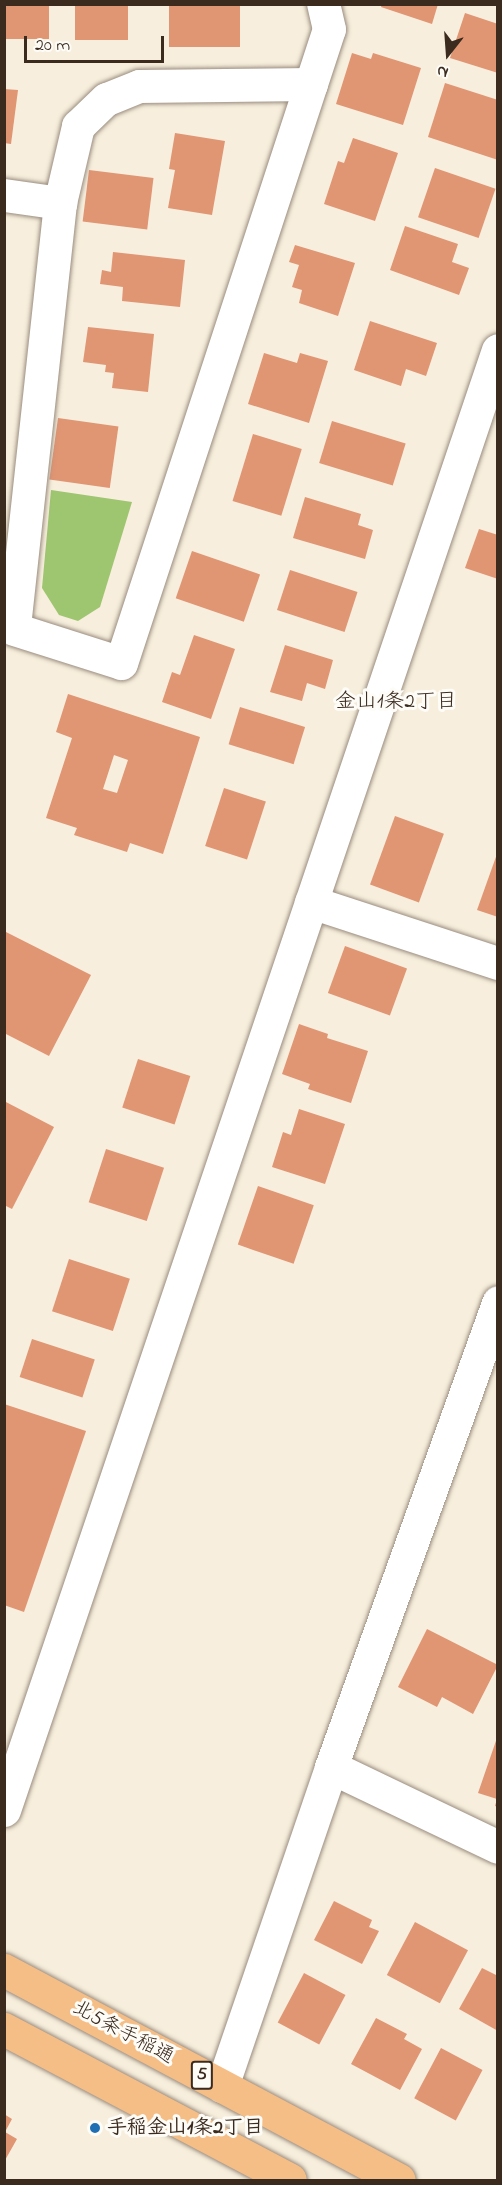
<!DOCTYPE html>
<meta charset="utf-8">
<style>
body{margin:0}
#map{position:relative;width:502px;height:2185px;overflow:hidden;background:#f7eedd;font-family:"Indie Flower","Klee One",sans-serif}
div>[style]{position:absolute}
.green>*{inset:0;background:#9ec570}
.building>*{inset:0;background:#e09573;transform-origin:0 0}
.roads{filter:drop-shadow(0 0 2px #998c7e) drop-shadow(0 0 2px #998c7e)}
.minor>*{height:33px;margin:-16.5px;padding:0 16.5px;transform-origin:16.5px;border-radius:16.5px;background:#fff}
.trunk>*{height:33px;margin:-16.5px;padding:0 16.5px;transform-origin:16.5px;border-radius:16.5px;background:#f6be87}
.dots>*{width:16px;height:16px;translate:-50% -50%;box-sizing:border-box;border:3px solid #fdfcf7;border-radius:50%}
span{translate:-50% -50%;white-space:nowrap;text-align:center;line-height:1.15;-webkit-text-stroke:6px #fdfcf7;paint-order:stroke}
.shield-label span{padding:2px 4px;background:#fdfcf7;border:2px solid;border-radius:4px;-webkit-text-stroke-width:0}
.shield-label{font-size:18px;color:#3b2a1e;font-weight:700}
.street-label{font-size:20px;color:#3b2a1e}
.poi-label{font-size:20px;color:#3b2a1e;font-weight:700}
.left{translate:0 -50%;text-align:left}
.neighbourhood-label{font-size:21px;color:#3b2a1e}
.frame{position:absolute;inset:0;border:6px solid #3b2a1e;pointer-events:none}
.north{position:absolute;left:418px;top:24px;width:60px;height:60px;-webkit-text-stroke:4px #fdfcf7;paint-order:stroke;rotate:197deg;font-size:16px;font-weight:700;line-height:24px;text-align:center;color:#3b2a1e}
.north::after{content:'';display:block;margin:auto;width:21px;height:27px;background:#3b2a1e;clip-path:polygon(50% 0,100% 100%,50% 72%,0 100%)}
.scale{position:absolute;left:24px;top:36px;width:140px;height:27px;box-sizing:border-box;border:3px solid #3b2a1e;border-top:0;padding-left:8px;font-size:18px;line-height:21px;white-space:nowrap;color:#3b2a1e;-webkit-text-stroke:4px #fdfcf7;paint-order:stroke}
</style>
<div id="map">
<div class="green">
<i style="clip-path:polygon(51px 490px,132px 502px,100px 607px,78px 621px,59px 615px,42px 588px)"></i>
</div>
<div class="building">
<i style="left:4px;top:4px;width:45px;height:35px"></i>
<i style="left:75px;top:4px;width:53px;height:36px"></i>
<i style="left:169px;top:4px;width:71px;height:43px"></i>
<i style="clip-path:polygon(382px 4px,438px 4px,432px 24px,381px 7px)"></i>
<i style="clip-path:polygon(465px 13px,498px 24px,498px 73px,450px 58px)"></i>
<i style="clip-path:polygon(352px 53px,371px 59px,373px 53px,421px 68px,403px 125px,336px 104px)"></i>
<i style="clip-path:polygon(445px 83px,498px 100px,498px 160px,428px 137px)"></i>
<i style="clip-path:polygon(4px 89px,18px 90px,11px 144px,4px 143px)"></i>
<i style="clip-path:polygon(175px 133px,225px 141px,212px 215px,168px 208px,175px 170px,169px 169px)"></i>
<i style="clip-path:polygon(353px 138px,398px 153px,375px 221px,324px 204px,338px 161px,344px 163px)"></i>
<i style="left:435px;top:168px;width:64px;height:52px;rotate:19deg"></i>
<i style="left:89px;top:170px;width:65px;height:52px;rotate:7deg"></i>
<i style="clip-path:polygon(405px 226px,458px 244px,452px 262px,469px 268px,459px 295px,390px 270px)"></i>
<i style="clip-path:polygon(295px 245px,355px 263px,338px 316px,299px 303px,302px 290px,292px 287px,299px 265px,289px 262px)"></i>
<i style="clip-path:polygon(113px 252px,185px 260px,180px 307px,122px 301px,123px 287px,100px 284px,102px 270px,111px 272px)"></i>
<i style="clip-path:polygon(370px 321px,437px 343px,426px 376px,406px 369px,401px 386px,354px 370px)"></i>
<i style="clip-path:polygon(88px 327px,154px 334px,148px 392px,112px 388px,114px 373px,105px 372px,106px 365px,83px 362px)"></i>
<i style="clip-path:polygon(264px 353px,297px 363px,300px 353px,328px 361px,309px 423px,248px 404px)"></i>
<i style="left:58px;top:418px;width:61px;height:62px;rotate:8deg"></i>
<i style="left:332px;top:421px;width:77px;height:44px;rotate:17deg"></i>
<i style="left:253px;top:434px;width:51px;height:70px;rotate:17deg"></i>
<i style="clip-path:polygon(305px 497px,361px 514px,358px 525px,373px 530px,365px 559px,293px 538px)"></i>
<i style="clip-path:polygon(479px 529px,498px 535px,498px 579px,465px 568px)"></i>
<i style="left:192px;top:551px;width:72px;height:50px;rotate:19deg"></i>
<i style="left:290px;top:570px;width:71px;height:42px;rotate:18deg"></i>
<i style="clip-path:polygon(194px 635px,235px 649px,211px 719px,162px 702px,172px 672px,180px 675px)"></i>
<i style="clip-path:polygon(285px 645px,333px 660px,325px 689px,307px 683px,302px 701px,270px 692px)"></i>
<i style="clip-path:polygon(evenodd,68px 694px,200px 737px,163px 854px,130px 843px,127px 852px,74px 835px,77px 828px,46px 818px,72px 738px,56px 732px,68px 694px,114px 755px,128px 760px,117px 793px,103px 789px,114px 755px)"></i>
<i style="left:240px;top:707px;width:68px;height:39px;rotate:17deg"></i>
<i style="left:224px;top:788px;width:44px;height:61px;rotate:18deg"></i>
<i style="left:395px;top:816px;width:52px;height:73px;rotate:20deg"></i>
<i style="clip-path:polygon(497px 854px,498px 854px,498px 917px,477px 910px)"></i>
<i style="clip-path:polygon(4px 931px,91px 975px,49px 1056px,4px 1033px)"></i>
<i style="left:345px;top:946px;width:66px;height:50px;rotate:20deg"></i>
<i style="clip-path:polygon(299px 1024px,328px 1034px,327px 1038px,368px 1051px,351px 1103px,308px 1089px,310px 1084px,282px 1074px)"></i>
<i style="left:138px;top:1059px;width:55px;height:51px;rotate:18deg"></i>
<i style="clip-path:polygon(4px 1101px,54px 1127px,12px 1209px,4px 1205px)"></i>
<i style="clip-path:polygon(299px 1109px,345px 1124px,325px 1184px,272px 1167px,283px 1132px,291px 1135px)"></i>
<i style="left:106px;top:1149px;width:61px;height:56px;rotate:18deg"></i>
<i style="left:258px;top:1186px;width:59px;height:62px;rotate:19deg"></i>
<i style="left:69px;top:1259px;width:64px;height:55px;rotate:18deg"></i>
<i style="left:32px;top:1339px;width:66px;height:40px;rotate:18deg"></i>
<i style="clip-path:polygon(4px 1404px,86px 1431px,24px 1612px,4px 1605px)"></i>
<i style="clip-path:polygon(427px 1629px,498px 1665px,473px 1714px,442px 1697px,437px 1707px,398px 1687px)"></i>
<i style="clip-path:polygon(498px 1735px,498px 1807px,495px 1806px,497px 1799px,478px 1793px)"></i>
<i style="clip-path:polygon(334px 1901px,372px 1920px,369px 1927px,379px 1931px,362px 1964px,314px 1940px)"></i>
<i style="left:415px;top:1922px;width:60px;height:60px;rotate:28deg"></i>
<i style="clip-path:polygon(482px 1968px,498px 1976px,498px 2031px,459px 2009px)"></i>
<i style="left:304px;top:1973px;width:47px;height:56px;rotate:28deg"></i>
<i style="clip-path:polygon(376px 2018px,407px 2034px,404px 2039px,422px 2049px,400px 2090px,351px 2064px)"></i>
<i style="left:441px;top:2048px;width:47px;height:57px;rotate:28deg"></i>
<i style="clip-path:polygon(4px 2114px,12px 2119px,5px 2132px,17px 2139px,4px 2162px)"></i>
</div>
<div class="roads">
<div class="minor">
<i style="left:311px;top:84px;width:172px;rotate:179.3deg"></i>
<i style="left:139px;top:86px;width:35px;rotate:158deg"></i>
<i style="left:106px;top:99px;width:39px;rotate:136deg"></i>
<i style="left:78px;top:126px;width:79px;rotate:103.2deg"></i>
<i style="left:60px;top:203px;width:428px;rotate:96.2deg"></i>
<i style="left:14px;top:629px;width:112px;rotate:17.6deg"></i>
<i style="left:121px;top:663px;width:667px;rotate:-71.84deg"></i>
<i style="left:329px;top:29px;width:26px;rotate:-103deg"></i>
<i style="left:4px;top:195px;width:57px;rotate:8.1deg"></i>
<i style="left:311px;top:902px;width:197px;rotate:18.1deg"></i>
<i style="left:331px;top:1767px;width:185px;rotate:25.6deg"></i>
<i style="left:4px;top:1810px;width:1541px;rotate:-71.31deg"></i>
<i style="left:222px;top:2086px;width:337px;rotate:-71.1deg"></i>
<i style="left:331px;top:1767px;width:494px;rotate:-70.2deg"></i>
</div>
<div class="trunk">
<i style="left:4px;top:1970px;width:447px;rotate:28deg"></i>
<i style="left:4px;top:2029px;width:323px;rotate:27.8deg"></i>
</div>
</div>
<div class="dots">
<i style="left:95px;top:2128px;background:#1f6fb2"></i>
</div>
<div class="shield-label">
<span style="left:202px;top:2075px">5</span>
</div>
<div class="street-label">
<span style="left:123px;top:2033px;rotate:28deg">北5条手稲通</span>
</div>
<div class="poi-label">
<span class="left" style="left:107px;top:2128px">手稲金山1条2丁目</span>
</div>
<div class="neighbourhood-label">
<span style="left:396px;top:702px">金山1条2丁目</span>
</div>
<div class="frame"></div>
<div class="north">N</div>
<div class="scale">20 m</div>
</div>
